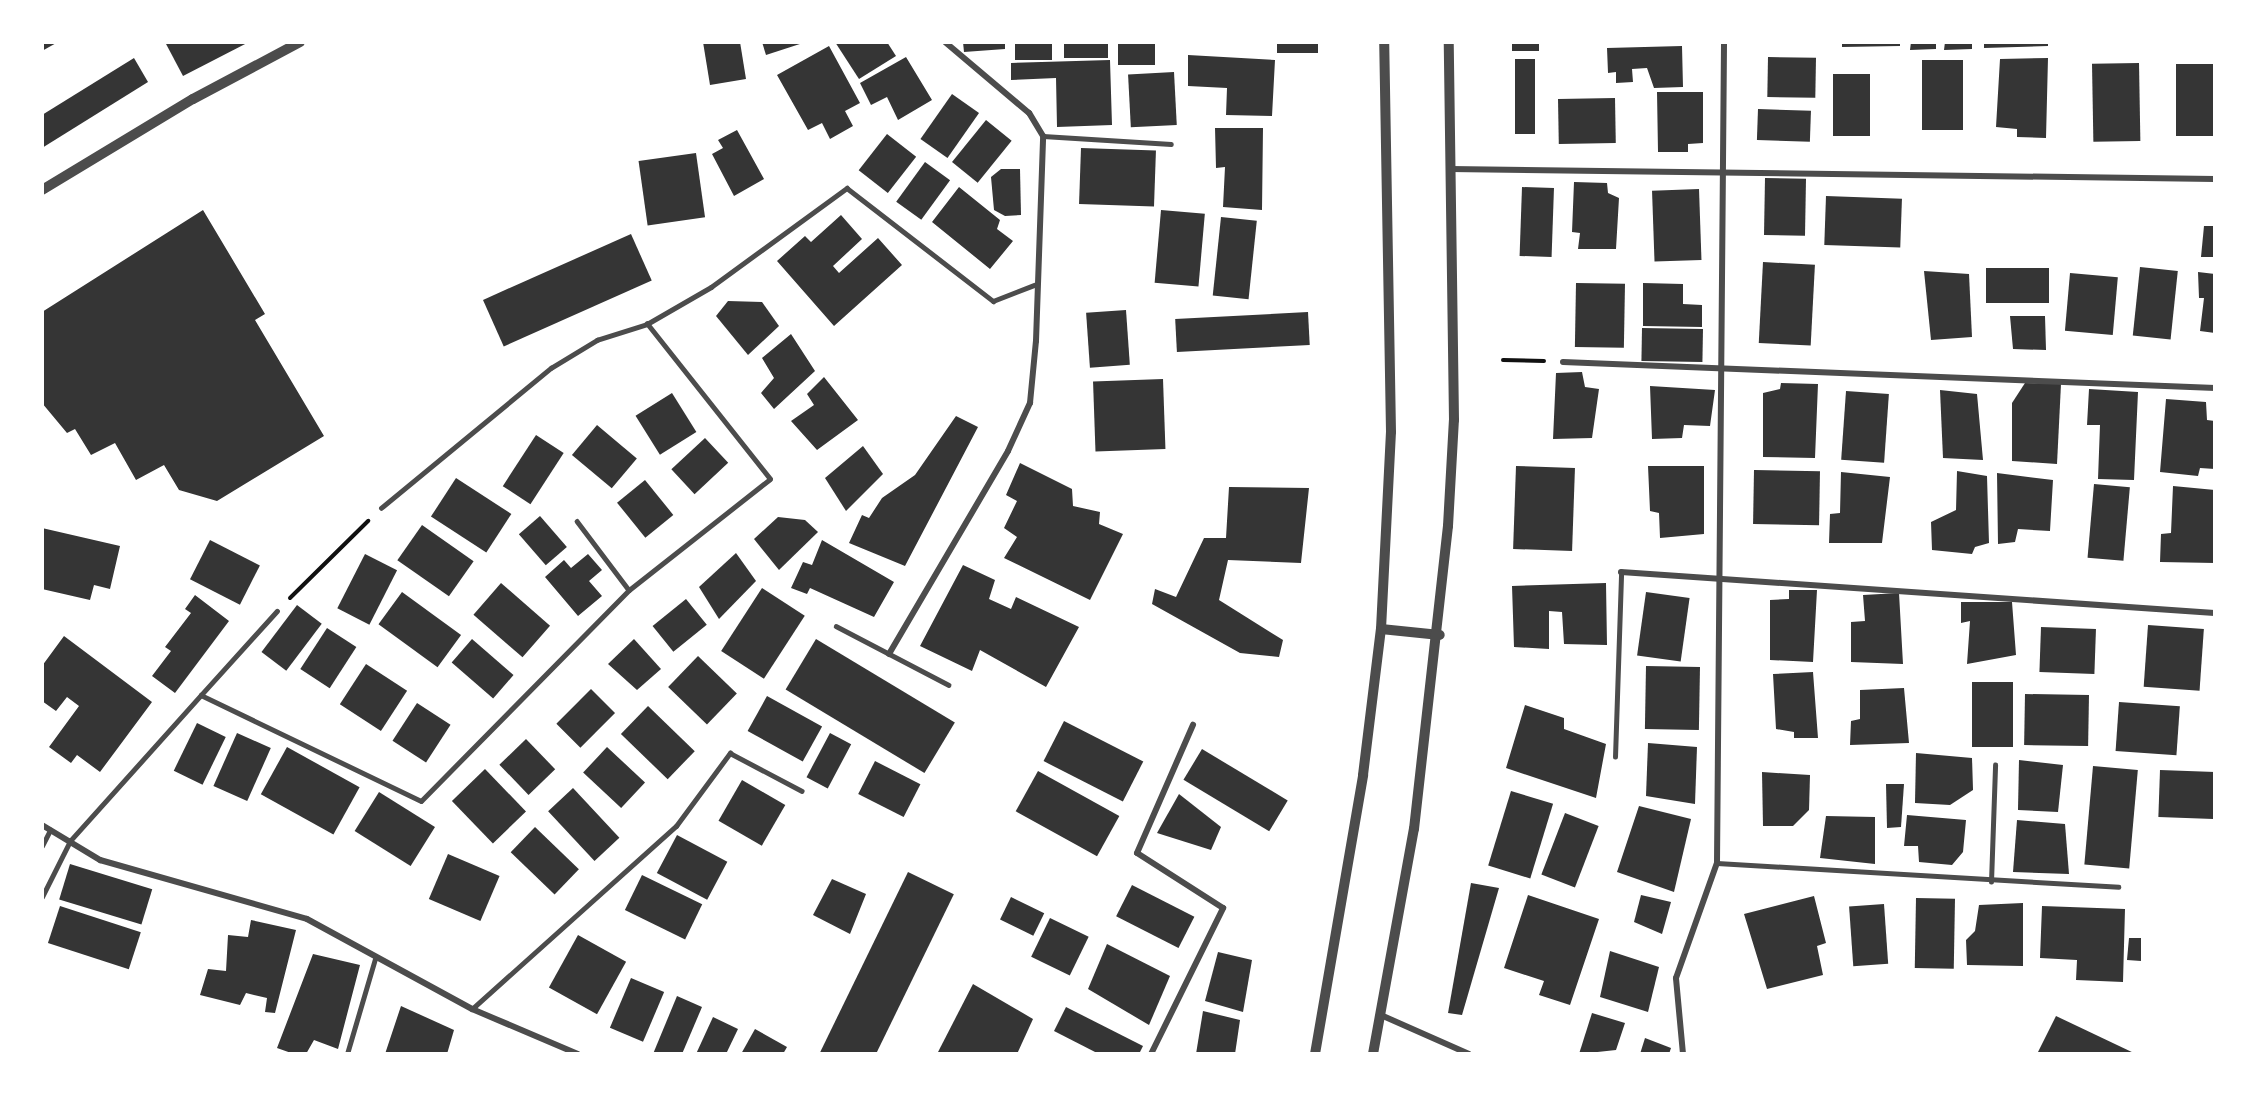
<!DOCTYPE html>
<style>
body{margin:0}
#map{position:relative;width:2257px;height:1096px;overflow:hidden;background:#fff;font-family:"Varela Round",sans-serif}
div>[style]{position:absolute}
.building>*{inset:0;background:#353535;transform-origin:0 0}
.path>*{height:4px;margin:-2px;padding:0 2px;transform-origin:2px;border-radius:2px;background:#111}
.service>*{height:4.5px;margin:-2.25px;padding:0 2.25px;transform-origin:2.25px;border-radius:2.25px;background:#4c4c4c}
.minor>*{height:6px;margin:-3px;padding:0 3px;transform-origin:3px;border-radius:3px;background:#4c4c4c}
.tertiary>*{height:10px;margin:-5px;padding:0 5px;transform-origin:5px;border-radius:5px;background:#4c4c4c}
span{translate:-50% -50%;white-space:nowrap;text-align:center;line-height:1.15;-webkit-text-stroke:5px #fff;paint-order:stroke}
.frame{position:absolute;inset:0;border:44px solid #fff;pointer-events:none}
</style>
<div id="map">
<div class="building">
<i style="clip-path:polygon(42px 42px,58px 42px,42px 51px)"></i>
<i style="clip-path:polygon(165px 42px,249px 42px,183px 76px)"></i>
<i style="clip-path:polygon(703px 42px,740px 42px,746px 79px,710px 85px)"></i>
<i style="clip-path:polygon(762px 42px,806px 42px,766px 55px)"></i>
<i style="clip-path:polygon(835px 42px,887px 42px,896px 56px,859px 79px)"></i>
<i style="clip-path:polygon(963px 42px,1005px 42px,1005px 49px,964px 52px)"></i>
<i style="left:1015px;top:42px;width:37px;height:18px"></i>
<i style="left:1064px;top:42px;width:44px;height:16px"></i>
<i style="left:1118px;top:42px;width:37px;height:23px"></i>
<i style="left:1277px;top:42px;width:41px;height:11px"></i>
<i style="left:1512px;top:42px;width:27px;height:9px"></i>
<i style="clip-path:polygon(1842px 42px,1900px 42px,1900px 46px,1842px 47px)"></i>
<i style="clip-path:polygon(1911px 42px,1936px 42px,1936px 49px,1910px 50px)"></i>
<i style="clip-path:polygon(1945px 42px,1972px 42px,1972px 49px,1944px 50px)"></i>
<i style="clip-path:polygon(1984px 42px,2048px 42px,2048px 46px,1984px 48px)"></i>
<i style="clip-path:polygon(829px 46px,860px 103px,845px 111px,853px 126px,830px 139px,822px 123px,808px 130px,777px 75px)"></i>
<i style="clip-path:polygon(1682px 46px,1683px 87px,1654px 88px,1647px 68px,1632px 69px,1633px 82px,1616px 83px,1616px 72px,1608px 73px,1607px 48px)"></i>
<i style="clip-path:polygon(1188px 55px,1275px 60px,1272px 116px,1226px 115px,1227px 88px,1188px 86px)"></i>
<i style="clip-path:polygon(906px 57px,932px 100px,898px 120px,887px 97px,871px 105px,860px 83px)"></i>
<i style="left:1768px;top:57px;width:48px;height:40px;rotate:1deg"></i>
<i style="clip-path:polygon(134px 58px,148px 82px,42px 148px,42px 115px)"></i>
<i style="clip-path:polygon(2048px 58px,2046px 138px,2017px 137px,2017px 129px,1996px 127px,2000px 59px)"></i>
<i style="left:1515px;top:59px;width:20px;height:75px"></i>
<i style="clip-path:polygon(1110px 60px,1112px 125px,1057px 127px,1056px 78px,1011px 80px,1011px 63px)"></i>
<i style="left:1922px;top:60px;width:41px;height:70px"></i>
<i style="left:2139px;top:63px;width:78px;height:47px;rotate:89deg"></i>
<i style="left:2176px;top:64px;width:39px;height:72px"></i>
<i style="left:1174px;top:72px;width:53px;height:46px;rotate:87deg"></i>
<i style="left:1833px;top:74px;width:37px;height:62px"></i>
<i style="clip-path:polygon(1657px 92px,1703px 92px,1703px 143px,1688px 144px,1688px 152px,1658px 152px)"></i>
<i style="left:952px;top:94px;width:33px;height:55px;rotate:35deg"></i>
<i style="left:1615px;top:98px;width:45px;height:57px;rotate:89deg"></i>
<i style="left:1758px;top:109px;width:53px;height:31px;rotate:2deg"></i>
<i style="left:986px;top:120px;width:33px;height:54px;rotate:39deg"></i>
<i style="clip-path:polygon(1215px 128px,1263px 128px,1262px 210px,1223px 207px,1225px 167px,1216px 168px)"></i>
<i style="clip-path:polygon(737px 130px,764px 179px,734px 196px,712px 154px,723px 148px,718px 140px)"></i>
<i style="left:887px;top:134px;width:37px;height:46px;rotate:38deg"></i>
<i style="left:1081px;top:148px;width:75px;height:56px;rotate:2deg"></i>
<i style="left:696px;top:153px;width:65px;height:58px;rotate:82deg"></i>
<i style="left:925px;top:162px;width:31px;height:49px;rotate:36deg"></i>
<i style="clip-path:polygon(1001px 169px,1020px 169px,1021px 215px,1005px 216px,994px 210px,991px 177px)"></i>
<i style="left:1765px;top:178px;width:41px;height:57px;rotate:1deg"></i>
<i style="clip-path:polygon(1574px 182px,1607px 183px,1608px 193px,1619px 198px,1616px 249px,1578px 249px,1580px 233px,1572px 232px)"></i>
<i style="clip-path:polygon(959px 187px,1000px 220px,997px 229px,1013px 241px,990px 269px,932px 222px)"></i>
<i style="left:1522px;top:187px;width:32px;height:69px;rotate:2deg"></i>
<i style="left:1699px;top:189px;width:71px;height:47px;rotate:88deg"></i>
<i style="left:1826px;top:196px;width:76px;height:49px;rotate:2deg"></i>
<i style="clip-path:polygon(203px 210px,265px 314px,255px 320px,324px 436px,217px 501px,179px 490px,164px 465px,136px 480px,115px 443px,91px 455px,75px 429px,67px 433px,42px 403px,42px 312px)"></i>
<i style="left:1161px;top:210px;width:44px;height:73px;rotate:5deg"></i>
<i style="clip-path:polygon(841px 215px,862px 239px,833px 266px,839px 273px,878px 238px,902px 265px,834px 326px,777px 261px,805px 236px,811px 242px)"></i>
<i style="left:1221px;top:217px;width:36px;height:79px;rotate:6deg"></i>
<i style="clip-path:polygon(2204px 226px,2215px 226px,2215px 257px,2201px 257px)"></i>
<i style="left:631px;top:234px;width:51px;height:162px;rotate:66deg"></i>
<i style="left:1763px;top:262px;width:52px;height:81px;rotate:3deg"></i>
<i style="left:2140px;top:267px;width:38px;height:69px;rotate:6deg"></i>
<i style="left:1986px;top:268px;width:63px;height:35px"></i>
<i style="clip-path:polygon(1924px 271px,1969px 274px,1972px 337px,1931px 340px)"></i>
<i style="clip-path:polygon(2198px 272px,2215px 274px,2215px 333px,2200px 331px,2204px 298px,2199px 298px)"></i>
<i style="left:2070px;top:273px;width:48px;height:58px;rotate:5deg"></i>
<i style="left:1576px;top:283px;width:49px;height:64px;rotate:1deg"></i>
<i style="clip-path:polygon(1643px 283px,1683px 284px,1683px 304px,1702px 305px,1702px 327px,1643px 326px)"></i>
<i style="clip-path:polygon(728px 301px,762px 302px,779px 326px,748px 355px,716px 316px)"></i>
<i style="left:1126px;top:310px;width:55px;height:40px;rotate:86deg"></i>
<i style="left:1308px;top:312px;width:33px;height:133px;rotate:87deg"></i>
<i style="clip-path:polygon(2010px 316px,2045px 316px,2046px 350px,2013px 349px)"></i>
<i style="left:1642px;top:328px;width:61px;height:33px;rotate:1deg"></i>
<i style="clip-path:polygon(791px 334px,815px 371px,774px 409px,761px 393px,774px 378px,762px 358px)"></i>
<i style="clip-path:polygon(1582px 372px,1585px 387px,1599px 389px,1592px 438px,1553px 439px,1556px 373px)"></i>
<i style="clip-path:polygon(824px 377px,858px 420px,817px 450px,791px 421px,814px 405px,807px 394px)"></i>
<i style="left:1163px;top:379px;width:70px;height:70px;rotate:88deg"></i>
<i style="clip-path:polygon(1781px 383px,1818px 384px,1815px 458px,1763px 457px,1763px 393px,1780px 389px)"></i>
<i style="clip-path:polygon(2025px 383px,2061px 384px,2057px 464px,2012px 461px,2012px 403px)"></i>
<i style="clip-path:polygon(1650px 386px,1715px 390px,1710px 426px,1684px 425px,1682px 438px,1652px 439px)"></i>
<i style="clip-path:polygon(2089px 389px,2138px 392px,2134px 480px,2098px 479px,2100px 425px,2087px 425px)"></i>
<i style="clip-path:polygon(1940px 390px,1977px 394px,1983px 460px,1943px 458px)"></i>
<i style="left:1846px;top:391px;width:43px;height:69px;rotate:4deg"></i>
<i style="left:672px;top:393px;width:46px;height:43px;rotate:58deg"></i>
<i style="clip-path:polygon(2166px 399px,2206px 402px,2207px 420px,2215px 421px,2215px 469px,2200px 468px,2198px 476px,2160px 472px)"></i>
<i style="clip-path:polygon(956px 416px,978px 427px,905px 566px,849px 543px,862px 515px,869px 518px,882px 498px,915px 475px)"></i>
<i style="left:597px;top:425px;width:52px;height:39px;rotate:40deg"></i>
<i style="left:536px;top:435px;width:33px;height:61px;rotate:33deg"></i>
<i style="left:705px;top:438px;width:34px;height:46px;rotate:47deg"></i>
<i style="clip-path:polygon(863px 446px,883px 474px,846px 511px,825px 478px)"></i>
<i style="clip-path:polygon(1020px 463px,1072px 489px,1073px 506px,1100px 512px,1099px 524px,1123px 534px,1090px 600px,1004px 558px,1017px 537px,1004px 528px,1017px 501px,1006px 495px)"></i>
<i style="left:1516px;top:466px;width:59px;height:83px;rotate:2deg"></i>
<i style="clip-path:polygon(1648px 466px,1704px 466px,1704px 534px,1660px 538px,1659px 513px,1650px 511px)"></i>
<i style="left:1754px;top:470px;width:66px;height:54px;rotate:1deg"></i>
<i style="clip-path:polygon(1957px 471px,1987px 476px,1989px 543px,1975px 547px,1972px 554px,1932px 550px,1931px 522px,1956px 510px)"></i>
<i style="clip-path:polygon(1841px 472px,1890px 477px,1882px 543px,1829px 543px,1830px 514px,1840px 513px)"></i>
<i style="clip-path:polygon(1997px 473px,2053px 480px,2050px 531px,2018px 529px,2015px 542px,1998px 544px)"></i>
<i style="left:456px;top:478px;width:66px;height:46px;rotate:33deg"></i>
<i style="left:645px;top:480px;width:45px;height:36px;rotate:51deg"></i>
<i style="left:2094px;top:484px;width:36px;height:74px;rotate:5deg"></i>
<i style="clip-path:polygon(2173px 486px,2215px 490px,2215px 563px,2160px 562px,2161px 534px,2171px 533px)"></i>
<i style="clip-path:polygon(1229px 487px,1309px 488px,1301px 563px,1228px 560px,1219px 600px,1283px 640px,1279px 657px,1240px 653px,1152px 604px,1155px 589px,1176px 597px,1204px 538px,1226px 538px)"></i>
<i style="left:540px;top:516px;width:41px;height:28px;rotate:49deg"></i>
<i style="clip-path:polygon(778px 517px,805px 520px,818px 532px,779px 570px,754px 539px)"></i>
<i style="left:422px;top:525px;width:63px;height:43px;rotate:35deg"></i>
<i style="clip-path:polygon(42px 528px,120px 546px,110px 589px,94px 585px,90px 600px,42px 589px)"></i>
<i style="left:210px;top:540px;width:56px;height:44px;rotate:27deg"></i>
<i style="clip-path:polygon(822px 540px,894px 582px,874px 617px,810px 588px,807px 594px,791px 588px,803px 562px,812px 565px)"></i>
<i style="clip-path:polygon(736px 553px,756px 581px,719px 619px,699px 587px)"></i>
<i style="left:365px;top:554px;width:36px;height:61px;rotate:27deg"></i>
<i style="clip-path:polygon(588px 554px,602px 570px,589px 581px,602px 596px,578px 616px,545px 577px,564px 560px,571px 568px)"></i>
<i style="clip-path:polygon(963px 565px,995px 580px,989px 599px,1011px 609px,1016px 597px,1079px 627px,1046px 687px,980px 650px,972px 671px,920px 646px)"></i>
<i style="left:501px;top:583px;width:65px;height:42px;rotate:41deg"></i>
<i style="clip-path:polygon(1606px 583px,1607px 645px,1564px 644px,1562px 612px,1549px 611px,1549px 649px,1514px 647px,1512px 586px)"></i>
<i style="left:762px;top:588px;width:51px;height:75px;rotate:33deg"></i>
<i style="clip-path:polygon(1789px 590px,1817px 590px,1813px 662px,1770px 660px,1770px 600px,1789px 599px)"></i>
<i style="left:402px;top:592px;width:73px;height:40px;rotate:36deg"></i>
<i style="left:1646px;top:592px;width:44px;height:64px;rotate:8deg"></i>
<i style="clip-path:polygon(1899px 593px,1903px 664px,1851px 662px,1851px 622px,1865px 621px,1863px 595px)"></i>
<i style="clip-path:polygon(195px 595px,229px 621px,175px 693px,152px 676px,171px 651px,165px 647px,191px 613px,185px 609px)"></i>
<i style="left:686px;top:599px;width:33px;height:43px;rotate:51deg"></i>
<i style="clip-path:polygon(1961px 602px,2012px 602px,2016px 655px,1967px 664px,1970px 621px,1961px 623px)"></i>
<i style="left:297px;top:605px;width:31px;height:59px;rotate:37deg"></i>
<i style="left:2148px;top:625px;width:56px;height:62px;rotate:4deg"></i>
<i style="left:2041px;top:627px;width:55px;height:45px;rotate:2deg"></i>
<i style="left:327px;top:628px;width:35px;height:49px;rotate:33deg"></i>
<i style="clip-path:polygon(64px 636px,152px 702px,100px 772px,77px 755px,71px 763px,49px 747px,79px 706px,67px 697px,56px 711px,42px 701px,42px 666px)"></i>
<i style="left:472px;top:639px;width:55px;height:31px;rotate:41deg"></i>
<i style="clip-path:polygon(634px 639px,661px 669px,637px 690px,608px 664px)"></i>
<i style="left:816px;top:639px;width:162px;height:59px;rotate:31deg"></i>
<i style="left:698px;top:656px;width:54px;height:43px;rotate:44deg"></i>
<i style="left:366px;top:664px;width:49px;height:48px;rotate:33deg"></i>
<i style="left:1646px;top:666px;width:54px;height:63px;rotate:1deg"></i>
<i style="clip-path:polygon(1813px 672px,1818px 738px,1794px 738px,1794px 732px,1776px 729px,1773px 674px)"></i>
<i style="left:2013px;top:682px;width:65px;height:41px;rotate:90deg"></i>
<i style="clip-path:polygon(1904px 688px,1909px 743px,1850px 745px,1851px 721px,1860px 719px,1860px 690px)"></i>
<i style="left:591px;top:689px;width:34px;height:49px;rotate:45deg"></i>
<i style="left:2025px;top:694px;width:64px;height:51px;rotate:1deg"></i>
<i style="left:767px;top:696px;width:63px;height:40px;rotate:29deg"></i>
<i style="left:2119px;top:702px;width:61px;height:49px;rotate:4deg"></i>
<i style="left:417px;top:703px;width:40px;height:45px;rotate:33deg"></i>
<i style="clip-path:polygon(1525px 705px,1564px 718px,1564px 729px,1606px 744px,1596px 798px,1506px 768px)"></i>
<i style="left:648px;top:706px;width:65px;height:39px;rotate:44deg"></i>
<i style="left:1064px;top:721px;width:89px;height:45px;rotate:27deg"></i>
<i style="left:197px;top:723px;width:32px;height:53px;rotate:26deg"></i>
<i style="left:237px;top:733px;width:37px;height:58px;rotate:24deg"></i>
<i style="left:830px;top:733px;width:24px;height:50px;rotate:28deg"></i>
<i style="left:526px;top:739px;width:42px;height:37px;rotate:46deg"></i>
<i style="clip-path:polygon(1648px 743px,1697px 747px,1695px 804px,1646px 796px)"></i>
<i style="left:287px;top:747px;width:83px;height:54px;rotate:29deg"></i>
<i style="left:607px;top:747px;width:52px;height:35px;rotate:43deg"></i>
<i style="left:1202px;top:749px;width:100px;height:36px;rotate:31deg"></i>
<i style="clip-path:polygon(1916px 753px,1972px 758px,1973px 790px,1950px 805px,1915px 803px)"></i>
<i style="clip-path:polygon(2019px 760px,2063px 765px,2058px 812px,2018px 810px)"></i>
<i style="left:875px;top:761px;width:51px;height:37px;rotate:27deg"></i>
<i style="left:2093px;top:766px;width:45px;height:99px;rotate:5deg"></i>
<i style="left:485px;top:769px;width:59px;height:46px;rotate:46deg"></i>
<i style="left:2160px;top:770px;width:55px;height:47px;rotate:2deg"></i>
<i style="left:1038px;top:771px;width:93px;height:46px;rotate:29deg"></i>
<i style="clip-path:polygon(1762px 772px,1810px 775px,1809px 810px,1793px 826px,1763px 826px)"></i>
<i style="left:742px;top:780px;width:50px;height:47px;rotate:30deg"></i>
<i style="clip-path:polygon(1886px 784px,1904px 784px,1901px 827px,1887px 828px)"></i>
<i style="left:573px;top:788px;width:68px;height:34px;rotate:47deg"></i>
<i style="left:1511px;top:791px;width:44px;height:78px;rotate:17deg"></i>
<i style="left:379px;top:792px;width:66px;height:46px;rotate:32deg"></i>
<i style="clip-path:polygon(1179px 794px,1221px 827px,1211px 850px,1157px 833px)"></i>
<i style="clip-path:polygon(1639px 806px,1691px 819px,1674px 892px,1617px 872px)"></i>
<i style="left:1565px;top:813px;width:36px;height:66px;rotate:21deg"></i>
<i style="clip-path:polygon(1907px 815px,1966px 820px,1963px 852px,1952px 865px,1919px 862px,1918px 846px,1904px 846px)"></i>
<i style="clip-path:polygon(1826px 816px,1875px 817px,1875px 864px,1820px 858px)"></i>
<i style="clip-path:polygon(2017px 820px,2065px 824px,2069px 874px,2013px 872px)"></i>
<i style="left:535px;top:827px;width:61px;height:35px;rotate:44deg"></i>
<i style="left:677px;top:835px;width:57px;height:43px;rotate:28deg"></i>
<i style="left:448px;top:854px;width:56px;height:49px;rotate:23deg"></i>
<i style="left:70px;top:864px;width:86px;height:37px;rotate:17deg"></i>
<i style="left:908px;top:872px;width:51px;height:201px;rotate:26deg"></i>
<i style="left:642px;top:875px;width:67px;height:39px;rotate:26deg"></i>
<i style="clip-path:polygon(832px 879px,866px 894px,850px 934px,813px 915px)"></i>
<i style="clip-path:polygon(1471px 883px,1499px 888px,1462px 1015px,1448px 1013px)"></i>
<i style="left:1132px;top:885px;width:70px;height:35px;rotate:27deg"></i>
<i style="clip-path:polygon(1528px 895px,1599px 919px,1570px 1005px,1539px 995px,1544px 981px,1504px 968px)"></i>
<i style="clip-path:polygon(1641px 895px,1671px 902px,1662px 934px,1634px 922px)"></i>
<i style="clip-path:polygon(1814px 896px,1826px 943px,1817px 946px,1823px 975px,1767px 989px,1744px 914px)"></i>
<i style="left:1011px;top:897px;width:37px;height:25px;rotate:26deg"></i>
<i style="left:1916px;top:898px;width:39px;height:70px;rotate:1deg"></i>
<i style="clip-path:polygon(2023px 903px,2023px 966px,1967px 965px,1966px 940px,1975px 931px,1979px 905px)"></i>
<i style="left:1884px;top:904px;width:60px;height:35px;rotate:86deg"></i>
<i style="left:60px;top:906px;width:85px;height:39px;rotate:18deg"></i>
<i style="clip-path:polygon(2042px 906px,2125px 909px,2123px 982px,2076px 980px,2077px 960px,2040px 958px)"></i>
<i style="left:1050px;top:918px;width:43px;height:43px;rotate:26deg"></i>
<i style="clip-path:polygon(251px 920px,296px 930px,275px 1013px,265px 1012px,267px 998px,246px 993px,240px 1005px,200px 995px,208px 969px,226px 971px,228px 935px,248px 937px)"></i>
<i style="left:578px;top:935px;width:55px;height:60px;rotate:29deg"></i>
<i style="clip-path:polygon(2129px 938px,2141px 938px,2141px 961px,2127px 960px)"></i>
<i style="clip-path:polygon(1107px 944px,1170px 976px,1149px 1025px,1088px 989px)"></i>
<i style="clip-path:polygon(1610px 951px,1659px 967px,1648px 1012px,1600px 997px)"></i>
<i style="clip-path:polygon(1218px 952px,1252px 960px,1243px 1012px,1205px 1001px)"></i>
<i style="clip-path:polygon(313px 954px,360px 965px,338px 1049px,314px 1040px,306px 1054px,294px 1054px,277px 1048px)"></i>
<i style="left:631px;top:978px;width:36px;height:54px;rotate:23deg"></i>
<i style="clip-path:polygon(973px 984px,1033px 1019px,1017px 1054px,937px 1054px)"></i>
<i style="clip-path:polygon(677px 996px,702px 1007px,682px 1054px,653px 1054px)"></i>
<i style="clip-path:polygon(401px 1006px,454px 1030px,447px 1054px,385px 1054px)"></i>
<i style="clip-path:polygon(1066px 1007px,1143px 1046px,1139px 1054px,1099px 1054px,1054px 1031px)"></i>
<i style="clip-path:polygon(1203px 1011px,1240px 1020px,1235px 1054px,1196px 1054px)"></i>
<i style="clip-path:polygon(1592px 1013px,1625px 1023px,1616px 1050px,1579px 1054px)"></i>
<i style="clip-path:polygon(2056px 1016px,2136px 1054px,2037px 1054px)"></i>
<i style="clip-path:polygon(713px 1017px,738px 1029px,726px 1054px,696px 1054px)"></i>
<i style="clip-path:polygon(755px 1029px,787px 1047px,783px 1054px,741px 1054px)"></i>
<i style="clip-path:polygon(1645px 1038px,1671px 1048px,1669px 1054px,1640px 1054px)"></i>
</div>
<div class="path">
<i style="left:1503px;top:360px;width:41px;rotate:1.4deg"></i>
<i style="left:290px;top:598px;width:110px;rotate:-44.6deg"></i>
</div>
<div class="service">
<i style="left:1043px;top:136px;width:128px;rotate:3.6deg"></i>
<i style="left:381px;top:508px;width:220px;rotate:-39.5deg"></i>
<i style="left:551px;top:368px;width:54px;rotate:-31.3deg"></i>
<i style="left:597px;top:340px;width:52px;rotate:-17.7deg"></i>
<i style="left:577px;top:521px;width:86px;rotate:53deg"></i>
<i style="left:836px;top:626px;width:127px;rotate:27.6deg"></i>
<i style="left:201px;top:695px;width:113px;rotate:-47.9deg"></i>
<i style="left:1615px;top:757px;width:185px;rotate:-88.1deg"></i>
<i style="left:42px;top:846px;width:18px;rotate:-63deg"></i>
<i style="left:1717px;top:863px;width:402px;rotate:3.4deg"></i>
<i style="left:1991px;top:882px;width:117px;rotate:-88deg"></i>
<i style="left:42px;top:897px;width:63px;rotate:-63.4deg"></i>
<i style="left:70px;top:841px;width:196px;rotate:-48.1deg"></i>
<i style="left:201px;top:695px;width:244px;rotate:25.7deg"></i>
<i style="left:421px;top:801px;width:296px;rotate:-45.4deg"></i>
<i style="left:629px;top:590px;width:179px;rotate:-38.2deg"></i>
<i style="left:770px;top:479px;width:198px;rotate:-128.4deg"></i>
<i style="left:647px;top:324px;width:74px;rotate:-30deg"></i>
<i style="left:711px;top:287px;width:168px;rotate:-36.1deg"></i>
<i style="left:847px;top:188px;width:185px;rotate:37.7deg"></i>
<i style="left:993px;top:301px;width:44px;rotate:-21.3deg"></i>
<i style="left:472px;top:1009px;width:274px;rotate:-41.9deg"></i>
<i style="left:676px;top:826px;width:91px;rotate:-53.5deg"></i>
<i style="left:730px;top:753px;width:81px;rotate:27.8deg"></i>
<i style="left:347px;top:1054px;width:99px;rotate:-73.6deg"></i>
</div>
<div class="minor">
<i style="left:1450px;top:169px;width:765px;rotate:0.75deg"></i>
<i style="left:1563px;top:362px;width:653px;rotate:2.28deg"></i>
<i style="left:1621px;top:572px;width:595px;rotate:3.95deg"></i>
<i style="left:889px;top:654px;width:235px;rotate:-59.6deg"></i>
<i style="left:1008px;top:451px;width:53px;rotate:-65.4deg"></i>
<i style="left:1030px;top:403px;width:62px;rotate:-84.5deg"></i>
<i style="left:1036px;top:341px;width:205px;rotate:-88deg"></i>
<i style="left:1043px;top:136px;width:27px;rotate:-121deg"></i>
<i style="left:1029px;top:113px;width:110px;rotate:-139.8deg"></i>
<i style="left:42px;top:825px;width:68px;rotate:31.1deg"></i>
<i style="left:100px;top:860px;width:215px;rotate:15.9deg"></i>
<i style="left:307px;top:919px;width:188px;rotate:28.6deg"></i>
<i style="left:472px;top:1009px;width:115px;rotate:23deg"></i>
<i style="left:1383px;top:1016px;width:94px;rotate:23.8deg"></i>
<i style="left:1151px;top:1054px;width:163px;rotate:-63.7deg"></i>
<i style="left:1223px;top:908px;width:102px;rotate:-147.4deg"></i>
<i style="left:1137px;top:853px;width:140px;rotate:-66.4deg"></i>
<i style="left:1683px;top:1054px;width:76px;rotate:-95.3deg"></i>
<i style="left:1676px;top:978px;width:122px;rotate:-70.4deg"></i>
<i style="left:1717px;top:863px;width:821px;rotate:-89.51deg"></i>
</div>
<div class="tertiary">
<i style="left:42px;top:190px;width:176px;rotate:-31.1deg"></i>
<i style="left:193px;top:99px;width:121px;rotate:-28deg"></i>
<i style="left:1381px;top:629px;width:59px;rotate:5.8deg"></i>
<i style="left:1315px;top:1054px;width:283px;rotate:-80.2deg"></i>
<i style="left:1363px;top:775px;width:147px;rotate:-83deg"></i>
<i style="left:1381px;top:629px;width:197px;rotate:-87.1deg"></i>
<i style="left:1391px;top:432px;width:390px;rotate:-91deg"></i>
<i style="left:1373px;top:1054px;width:229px;rotate:-79.7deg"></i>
<i style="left:1414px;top:829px;width:305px;rotate:-83.6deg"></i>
<i style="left:1448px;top:526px;width:106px;rotate:-86.8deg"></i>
<i style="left:1454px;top:420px;width:378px;rotate:-90.8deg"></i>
</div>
<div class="frame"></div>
</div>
